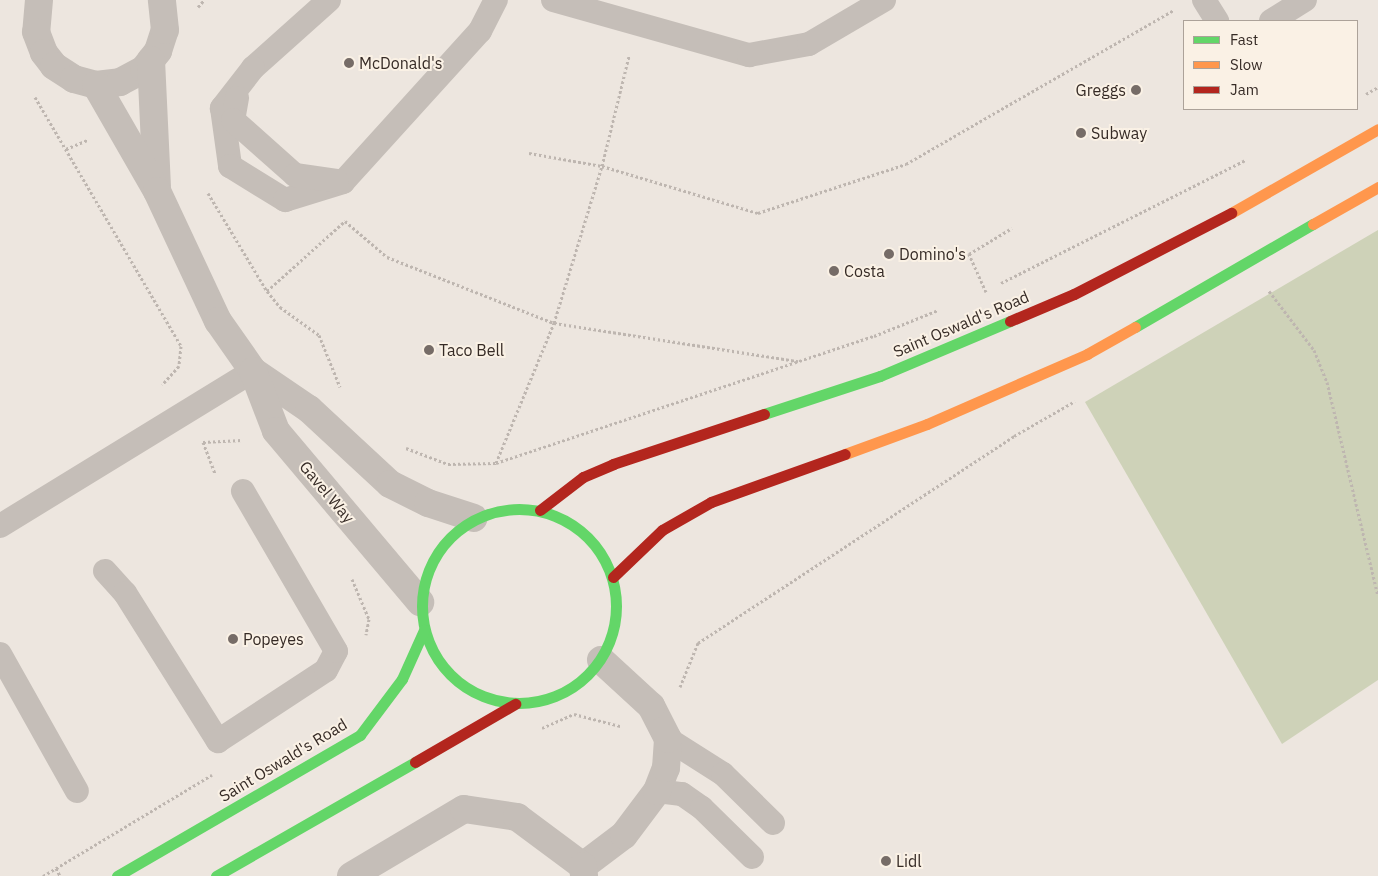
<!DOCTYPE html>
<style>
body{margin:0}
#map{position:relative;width:1378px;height:876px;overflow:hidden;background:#ede6df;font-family:"IBM Plex Sans",sans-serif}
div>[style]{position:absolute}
.green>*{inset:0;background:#ced2b8}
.path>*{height:3px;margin-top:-1.5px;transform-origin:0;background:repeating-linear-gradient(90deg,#beb6b0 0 2.5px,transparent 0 5px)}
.lane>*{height:24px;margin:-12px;padding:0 12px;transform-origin:12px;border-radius:12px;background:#c5beb8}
.street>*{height:28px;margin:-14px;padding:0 14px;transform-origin:14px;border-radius:14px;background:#c5beb8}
.fast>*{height:11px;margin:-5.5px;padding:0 5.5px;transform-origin:5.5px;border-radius:5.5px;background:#63d668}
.fast>.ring{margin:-5.5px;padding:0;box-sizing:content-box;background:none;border:11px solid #63d668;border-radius:50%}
.slow>*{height:11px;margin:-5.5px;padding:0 5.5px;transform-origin:5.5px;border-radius:5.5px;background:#ff974d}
.jam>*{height:11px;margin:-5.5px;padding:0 5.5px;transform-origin:5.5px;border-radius:5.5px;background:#b3261e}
.dots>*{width:14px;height:14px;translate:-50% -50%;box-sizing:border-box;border:2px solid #faf1e5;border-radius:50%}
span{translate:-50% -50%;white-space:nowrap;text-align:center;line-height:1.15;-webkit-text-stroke:4px #faf1e5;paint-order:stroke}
.poi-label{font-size:16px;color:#362b26}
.left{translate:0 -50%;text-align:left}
.right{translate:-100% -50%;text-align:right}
.street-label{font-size:16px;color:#362b26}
.legend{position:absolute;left:1183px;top:20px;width:175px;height:90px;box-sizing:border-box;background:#faf1e5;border:1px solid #aca299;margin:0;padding:6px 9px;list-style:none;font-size:15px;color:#362b26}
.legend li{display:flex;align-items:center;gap:10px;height:25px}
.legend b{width:25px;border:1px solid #aca299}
</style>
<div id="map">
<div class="green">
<i style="clip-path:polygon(1378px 230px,1378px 680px,1282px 744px,1085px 402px)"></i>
</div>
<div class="path">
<i style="left:198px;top:7px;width:9px;rotate:-49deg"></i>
<i style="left:1366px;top:94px;width:14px;rotate:-30deg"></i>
<i style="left:35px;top:97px;width:289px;rotate:59.6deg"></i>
<i style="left:181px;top:346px;width:20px;rotate:96deg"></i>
<i style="left:179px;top:366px;width:25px;rotate:132deg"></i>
<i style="left:66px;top:149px;width:23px;rotate:-23deg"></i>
<i style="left:529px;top:153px;width:74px;rotate:10.1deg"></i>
<i style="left:602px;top:166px;width:163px;rotate:16.8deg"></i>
<i style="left:758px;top:213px;width:156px;rotate:-18.3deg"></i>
<i style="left:906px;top:164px;width:309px;rotate:-29.9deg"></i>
<i style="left:208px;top:193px;width:114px;rotate:59deg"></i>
<i style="left:267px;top:291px;width:21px;rotate:51deg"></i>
<i style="left:280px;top:307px;width:48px;rotate:35.7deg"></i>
<i style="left:319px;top:335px;width:56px;rotate:68deg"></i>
<i style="left:1001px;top:283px;width:274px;rotate:-26.7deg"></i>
<i style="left:267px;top:291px;width:105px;rotate:-41.9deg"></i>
<i style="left:345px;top:221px;width:55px;rotate:40.6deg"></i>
<i style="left:387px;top:257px;width:180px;rotate:21.6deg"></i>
<i style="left:554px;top:323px;width:247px;rotate:8.9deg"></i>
<i style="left:1269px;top:291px;width:74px;rotate:52.7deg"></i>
<i style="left:1314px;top:350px;width:35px;rotate:68deg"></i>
<i style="left:1327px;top:382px;width:220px;rotate:76.6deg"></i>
<i style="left:986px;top:292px;width:42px;rotate:-114.1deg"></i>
<i style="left:969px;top:254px;width:50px;rotate:-31.2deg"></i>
<i style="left:203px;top:442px;width:39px;rotate:-3deg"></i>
<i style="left:203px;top:442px;width:34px;rotate:69deg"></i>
<i style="left:406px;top:448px;width:45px;rotate:20.9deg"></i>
<i style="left:448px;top:464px;width:48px;rotate:-1.2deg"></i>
<i style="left:496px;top:463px;width:399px;rotate:-18.6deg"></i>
<i style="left:874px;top:336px;width:69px;rotate:-22.1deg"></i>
<i style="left:496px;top:463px;width:152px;rotate:-67.5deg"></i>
<i style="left:554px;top:323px;width:164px;rotate:-73deg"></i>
<i style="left:602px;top:166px;width:113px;rotate:-76.2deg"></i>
<i style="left:352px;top:579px;width:43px;rotate:67deg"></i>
<i style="left:369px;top:619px;width:16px;rotate:101deg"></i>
<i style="left:680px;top:687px;width:48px;rotate:-67.8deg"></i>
<i style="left:698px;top:643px;width:378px;rotate:-33.2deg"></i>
<i style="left:1014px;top:436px;width:70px;rotate:-29.8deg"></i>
<i style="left:542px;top:728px;width:35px;rotate:-24deg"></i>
<i style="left:574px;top:714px;width:48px;rotate:14.6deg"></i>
<i style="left:56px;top:868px;width:9px;rotate:63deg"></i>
<i style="left:43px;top:876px;width:197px;rotate:-30.9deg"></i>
</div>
<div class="lane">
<i style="left:329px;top:0;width:102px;rotate:138.2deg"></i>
<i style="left:253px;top:68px;width:51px;rotate:127.8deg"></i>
<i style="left:222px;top:108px;width:59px;rotate:82.1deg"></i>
<i style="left:230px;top:166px;width:65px;rotate:31.7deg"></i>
<i style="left:285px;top:200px;width:61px;rotate:-17.2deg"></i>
<i style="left:343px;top:182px;width:204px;rotate:-47.8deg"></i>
<i style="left:480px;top:31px;width:35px;rotate:-63deg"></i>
<i style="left:553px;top:0;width:204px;rotate:15.7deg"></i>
<i style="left:749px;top:55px;width:61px;rotate:-10.4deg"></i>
<i style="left:809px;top:44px;width:87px;rotate:-30.4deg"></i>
<i style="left:1204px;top:0;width:25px;rotate:58deg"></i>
<i style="left:1271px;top:21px;width:40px;rotate:-32deg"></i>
<i style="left:237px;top:98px;width:22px;rotate:100deg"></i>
<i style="left:233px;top:120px;width:83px;rotate:41.6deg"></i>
<i style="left:295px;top:175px;width:42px;rotate:8.1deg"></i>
<i style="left:0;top:526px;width:297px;rotate:-31.5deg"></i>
<i style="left:105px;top:571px;width:30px;rotate:48deg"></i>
<i style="left:125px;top:593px;width:175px;rotate:57.9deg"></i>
<i style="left:218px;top:741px;width:129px;rotate:-33.3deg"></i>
<i style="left:326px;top:670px;width:21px;rotate:-62deg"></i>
<i style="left:336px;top:651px;width:185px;rotate:-120.2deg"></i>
<i style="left:0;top:654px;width:157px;rotate:60.7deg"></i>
<i style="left:668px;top:739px;width:65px;rotate:32.5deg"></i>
<i style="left:723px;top:774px;width:70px;rotate:44.4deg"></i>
<i style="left:657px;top:791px;width:25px;rotate:7deg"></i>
<i style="left:682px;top:794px;width:24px;rotate:35deg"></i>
<i style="left:702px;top:808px;width:70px;rotate:44.4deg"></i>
</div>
<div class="street">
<i style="left:39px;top:0;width:32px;rotate:95deg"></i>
<i style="left:36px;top:32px;width:22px;rotate:69deg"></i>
<i style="left:44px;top:53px;width:16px;rotate:52deg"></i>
<i style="left:54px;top:66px;width:24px;rotate:33deg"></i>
<i style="left:74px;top:79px;width:23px;rotate:15deg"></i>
<i style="left:96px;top:85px;width:24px;rotate:-7deg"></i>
<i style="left:120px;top:82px;width:27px;rotate:-28deg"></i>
<i style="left:144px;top:69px;width:23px;rotate:-52deg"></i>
<i style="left:158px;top:51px;width:22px;rotate:-72deg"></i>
<i style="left:165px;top:30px;width:30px;rotate:-96deg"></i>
<i style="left:151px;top:60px;width:126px;rotate:87.3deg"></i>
<i style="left:96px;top:85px;width:122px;rotate:60.1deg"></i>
<i style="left:157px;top:191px;width:144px;rotate:64.9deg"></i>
<i style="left:218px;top:321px;width:61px;rotate:55deg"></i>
<i style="left:253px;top:371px;width:68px;rotate:34.2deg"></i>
<i style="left:309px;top:409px;width:110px;rotate:42.8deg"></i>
<i style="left:390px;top:484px;width:42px;rotate:26.6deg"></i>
<i style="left:428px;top:503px;width:48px;rotate:18.1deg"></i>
<i style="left:253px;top:371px;width:64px;rotate:69deg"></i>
<i style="left:276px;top:431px;width:224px;rotate:49.9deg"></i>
<i style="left:583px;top:866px;width:51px;rotate:-37.1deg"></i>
<i style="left:624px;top:835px;width:55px;rotate:-53.1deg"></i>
<i style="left:657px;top:791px;width:25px;rotate:-69deg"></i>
<i style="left:666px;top:768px;width:29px;rotate:-86deg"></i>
<i style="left:668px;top:739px;width:37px;rotate:-117deg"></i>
<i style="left:651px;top:706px;width:68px;rotate:-137.4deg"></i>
<i style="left:351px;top:876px;width:131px;rotate:-30.7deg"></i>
<i style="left:464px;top:809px;width:54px;rotate:8.6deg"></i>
<i style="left:517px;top:817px;width:82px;rotate:36.6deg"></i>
<i style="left:583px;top:866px;width:10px;rotate:84deg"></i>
</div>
<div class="fast">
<i style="left:1135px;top:327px;width:206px;rotate:-30.1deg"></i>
<i style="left:764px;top:414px;width:122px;rotate:-18.1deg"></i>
<i style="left:880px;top:376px;width:141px;rotate:-22.9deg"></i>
<i class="ring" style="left:422px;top:509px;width:183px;height:183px"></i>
<i style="left:117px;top:876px;width:281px;rotate:-30.1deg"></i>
<i style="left:360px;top:735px;width:70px;rotate:-53.1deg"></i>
<i style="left:402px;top:679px;width:54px;rotate:-65.8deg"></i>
<i style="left:216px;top:876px;width:229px;rotate:-29.8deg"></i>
</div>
<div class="slow">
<i style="left:1231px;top:213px;width:169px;rotate:-29.7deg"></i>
<i style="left:1313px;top:224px;width:75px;rotate:-29.6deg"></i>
<i style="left:845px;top:454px;width:87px;rotate:-20.1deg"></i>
<i style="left:927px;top:424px;width:175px;rotate:-23.6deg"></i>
<i style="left:1087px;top:354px;width:55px;rotate:-29.4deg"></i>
</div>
<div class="jam">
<i style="left:1010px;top:321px;width:69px;rotate:-22.9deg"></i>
<i style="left:1074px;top:294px;width:177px;rotate:-27.3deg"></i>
<i style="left:540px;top:510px;width:54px;rotate:-37.5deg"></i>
<i style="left:583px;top:477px;width:33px;rotate:-23deg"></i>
<i style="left:613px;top:464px;width:159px;rotate:-18.3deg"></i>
<i style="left:613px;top:577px;width:68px;rotate:-43.8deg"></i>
<i style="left:662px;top:530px;width:56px;rotate:-29.7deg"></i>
<i style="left:711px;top:502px;width:142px;rotate:-19.7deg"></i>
<i style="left:415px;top:762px;width:116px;rotate:-30.1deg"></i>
</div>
<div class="dots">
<i style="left:349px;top:63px;background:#766c67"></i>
<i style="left:1136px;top:90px;background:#766c67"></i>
<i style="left:1081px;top:133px;background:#766c67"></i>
<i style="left:889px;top:254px;background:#766c67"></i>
<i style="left:834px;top:271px;background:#766c67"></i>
<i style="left:429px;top:350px;background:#766c67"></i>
<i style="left:233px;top:639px;background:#766c67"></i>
<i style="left:886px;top:861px;background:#766c67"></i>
</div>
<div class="poi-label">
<span class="left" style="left:359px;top:63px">McDonald's</span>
<span class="right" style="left:1126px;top:90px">Greggs</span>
<span class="left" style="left:1091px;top:133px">Subway</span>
<span class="left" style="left:899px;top:254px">Domino's</span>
<span class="left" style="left:844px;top:271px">Costa</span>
<span class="left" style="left:439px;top:350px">Taco Bell</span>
<span class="left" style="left:243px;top:639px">Popeyes</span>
<span class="left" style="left:896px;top:861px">Lidl</span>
</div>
<div class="street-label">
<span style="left:961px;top:324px;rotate:-23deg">Saint Oswald's Road</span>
<span style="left:327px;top:492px;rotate:50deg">Gavel Way</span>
<span style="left:283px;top:760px;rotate:-31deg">Saint Oswald's Road</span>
</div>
<ul class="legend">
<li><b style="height:6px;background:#63d668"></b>Fast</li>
<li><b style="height:6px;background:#ff974d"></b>Slow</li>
<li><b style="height:6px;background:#b3261e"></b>Jam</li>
</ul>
</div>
